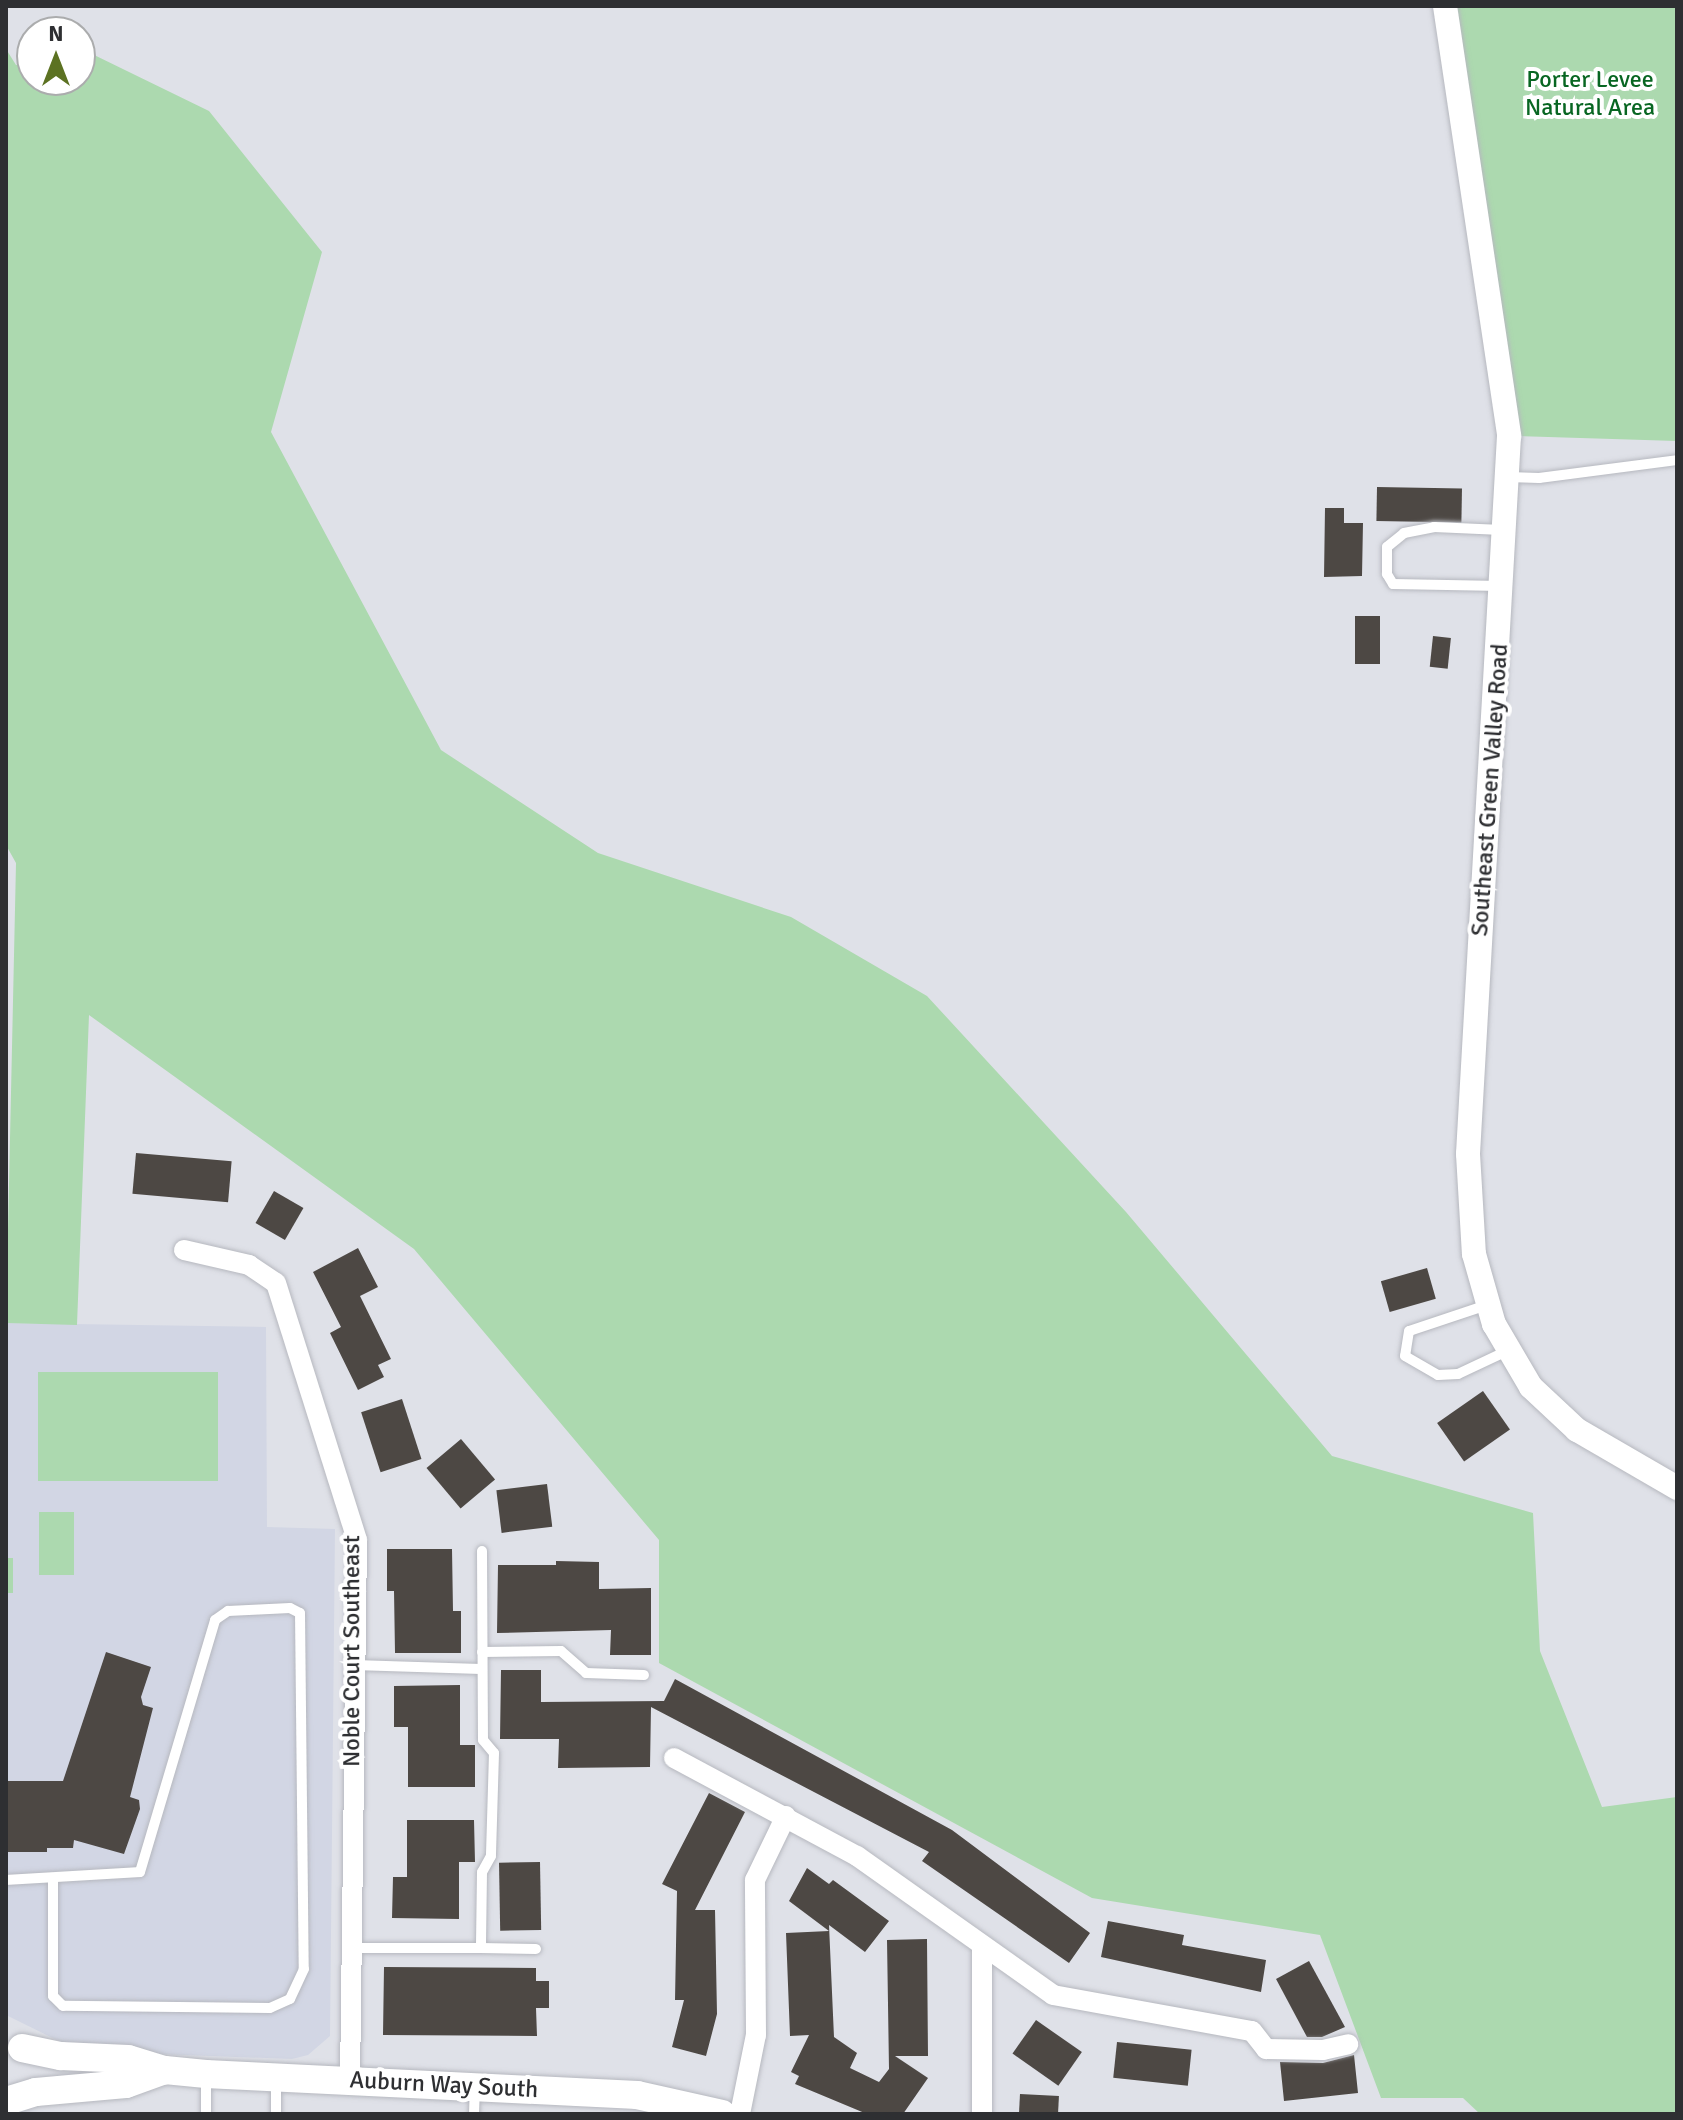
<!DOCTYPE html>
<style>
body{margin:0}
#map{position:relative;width:1683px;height:2120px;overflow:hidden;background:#dfe1e8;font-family:Signika,sans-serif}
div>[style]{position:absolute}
.built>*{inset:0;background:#d2d6e4}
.green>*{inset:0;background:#acd9af;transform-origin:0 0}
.building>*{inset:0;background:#4d4844;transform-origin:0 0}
.roads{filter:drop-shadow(0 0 2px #b6b8bf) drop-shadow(0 0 2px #b6b8bf)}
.service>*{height:10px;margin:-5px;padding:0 5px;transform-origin:5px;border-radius:5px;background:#fff}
.minor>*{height:20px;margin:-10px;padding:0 10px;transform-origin:10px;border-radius:10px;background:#fff}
.tertiary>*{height:24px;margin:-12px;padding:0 12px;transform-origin:12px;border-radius:12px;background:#fff}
.secondary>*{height:28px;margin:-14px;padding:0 14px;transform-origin:14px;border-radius:14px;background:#fff}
span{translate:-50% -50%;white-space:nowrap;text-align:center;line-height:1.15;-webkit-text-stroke:8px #fff;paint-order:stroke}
.park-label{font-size:24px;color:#086622}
.street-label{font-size:24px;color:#2e2f32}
.frame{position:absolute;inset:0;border:8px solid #2e2f32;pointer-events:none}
.north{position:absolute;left:16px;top:16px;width:80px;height:80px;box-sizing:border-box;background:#fff;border:2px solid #abacad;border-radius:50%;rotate:0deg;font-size:22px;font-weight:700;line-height:32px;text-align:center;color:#2e2f32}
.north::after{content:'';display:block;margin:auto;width:28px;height:36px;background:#5c7222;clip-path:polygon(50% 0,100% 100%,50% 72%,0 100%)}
</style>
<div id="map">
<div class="built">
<i style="clip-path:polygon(6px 1323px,266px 1327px,267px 1527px,335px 1529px,330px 2036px,308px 2055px,292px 2059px,79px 2051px,6px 2015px)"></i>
</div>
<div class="green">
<i style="clip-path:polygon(1452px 6px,1677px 6px,1677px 441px,1519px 436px)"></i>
<i style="clip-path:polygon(6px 49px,16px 65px,32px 62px,32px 80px,80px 80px,80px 53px,88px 52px,209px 111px,322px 252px,271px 432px,441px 750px,598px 853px,791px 917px,927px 996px,1126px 1212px,1332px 1456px,1533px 1513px,1540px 1651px,1602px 1807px,1677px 1797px,1677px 2114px,1480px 2114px,1463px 2098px,1381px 2098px,1320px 1935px,1092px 1898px,659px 1663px,659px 1540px,414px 1249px,89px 1015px,77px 1325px,6px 1323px,16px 863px,6px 845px)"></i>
<i style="left:38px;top:1372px;width:180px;height:109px"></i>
<i style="left:39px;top:1512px;width:35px;height:63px"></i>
<i style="left:6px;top:1558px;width:7px;height:35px"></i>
</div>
<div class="building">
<i style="left:1377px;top:487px;width:85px;height:34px;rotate:1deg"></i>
<i style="clip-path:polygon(1325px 508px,1344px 508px,1344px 523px,1363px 523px,1362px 576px,1324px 577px)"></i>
<i style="left:1355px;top:616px;width:25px;height:48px"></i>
<i style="left:1433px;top:636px;width:18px;height:31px;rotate:6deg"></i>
<i style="left:136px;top:1153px;width:96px;height:41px;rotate:5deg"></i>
<i style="left:274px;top:1191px;width:34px;height:37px;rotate:30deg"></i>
<i style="clip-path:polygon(358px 1248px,378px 1287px,360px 1296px,391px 1359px,378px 1365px,384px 1377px,358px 1390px,330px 1333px,341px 1327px,313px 1272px)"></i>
<i style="left:1427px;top:1268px;width:32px;height:48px;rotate:74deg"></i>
<i style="left:1483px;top:1391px;width:47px;height:56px;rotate:55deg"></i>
<i style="left:402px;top:1399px;width:63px;height:43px;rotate:72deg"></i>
<i style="left:461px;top:1439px;width:53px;height:45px;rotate:50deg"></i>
<i style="left:547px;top:1484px;width:43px;height:51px;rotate:83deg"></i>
<i style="clip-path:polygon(387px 1549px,452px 1549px,453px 1611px,461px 1611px,461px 1653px,395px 1653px,394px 1591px,387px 1591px)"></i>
<i style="clip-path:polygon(556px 1561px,599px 1562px,599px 1589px,651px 1588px,651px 1655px,610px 1655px,611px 1630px,497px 1633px,498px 1565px,556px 1565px)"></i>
<i style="clip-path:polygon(106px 1652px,151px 1667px,141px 1697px,143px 1705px,153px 1708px,130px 1797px,139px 1800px,140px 1809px,124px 1854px,74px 1840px,73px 1848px,47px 1848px,47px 1852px,6px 1852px,6px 1781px,63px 1781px)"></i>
<i style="clip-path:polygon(501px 1670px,541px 1670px,541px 1702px,664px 1701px,675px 1679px,952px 1830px,1090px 1933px,1069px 1963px,922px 1861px,929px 1852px,651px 1707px,650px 1767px,558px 1768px,559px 1739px,500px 1739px)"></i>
<i style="clip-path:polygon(460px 1685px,460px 1745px,475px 1745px,475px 1787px,408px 1787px,408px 1727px,394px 1727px,394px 1686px)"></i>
<i style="clip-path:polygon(709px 1793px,745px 1812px,695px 1910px,715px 1910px,717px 2014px,706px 2056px,672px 2047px,684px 2000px,675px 2000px,677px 1891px,662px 1884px)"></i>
<i style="clip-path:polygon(407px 1820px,474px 1820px,475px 1862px,459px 1862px,459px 1919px,392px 1918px,393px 1877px,407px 1877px)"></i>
<i style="left:540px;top:1862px;width:68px;height:41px;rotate:89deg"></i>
<i style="clip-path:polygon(807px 1868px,829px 1884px,833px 1880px,889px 1921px,865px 1952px,829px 1925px,834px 2037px,857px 2053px,850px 2068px,879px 2082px,889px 2069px,887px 1940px,927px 1939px,928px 2056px,895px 2056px,928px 2078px,903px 2114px,867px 2114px,795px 2084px,799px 2076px,791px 2072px,809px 2035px,790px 2036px,786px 1933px,829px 1931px,789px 1901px)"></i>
<i style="clip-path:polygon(1108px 1921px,1184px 1935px,1182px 1945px,1266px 1960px,1261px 1992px,1101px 1957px)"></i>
<i style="clip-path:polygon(1309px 1961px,1345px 2027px,1322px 2037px,1307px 2037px,1276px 1979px)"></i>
<i style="clip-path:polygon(384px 1967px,536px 1968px,536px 1981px,549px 1981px,549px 2008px,536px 2008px,537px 2036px,383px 2035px)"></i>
<i style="left:1036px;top:2020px;width:56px;height:41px;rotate:35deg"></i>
<i style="left:1117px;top:2042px;width:75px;height:36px;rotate:6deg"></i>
<i style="clip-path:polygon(1354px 2055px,1358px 2093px,1284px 2101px,1280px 2062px,1323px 2063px)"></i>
<i style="left:1020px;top:2094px;width:39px;height:20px;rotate:3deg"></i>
</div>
<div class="roads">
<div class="service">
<i style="left:1508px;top:477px;width:31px;rotate:2deg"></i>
<i style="left:1539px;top:478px;width:139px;rotate:-7.4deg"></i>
<i style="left:1501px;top:586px;width:108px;rotate:-178.9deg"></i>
<i style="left:1393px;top:584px;width:12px;rotate:-121deg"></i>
<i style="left:1387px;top:574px;width:27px;rotate:-90deg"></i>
<i style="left:1387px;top:547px;width:22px;rotate:-39deg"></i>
<i style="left:1404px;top:533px;width:31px;rotate:-11deg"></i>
<i style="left:1434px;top:527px;width:68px;rotate:2.5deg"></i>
<i style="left:1487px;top:1305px;width:82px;rotate:161.6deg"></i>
<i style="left:1409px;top:1331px;width:25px;rotate:99deg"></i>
<i style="left:1405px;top:1356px;width:38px;rotate:30deg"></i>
<i style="left:1438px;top:1375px;width:20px;rotate:-3deg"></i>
<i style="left:1458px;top:1374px;width:54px;rotate:-25.1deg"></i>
<i style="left:482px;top:1551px;width:189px;rotate:89.7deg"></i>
<i style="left:483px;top:1740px;width:17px;rotate:50deg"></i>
<i style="left:494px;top:1753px;width:103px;rotate:91.7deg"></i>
<i style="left:491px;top:1856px;width:18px;rotate:119deg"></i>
<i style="left:482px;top:1872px;width:76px;rotate:90.8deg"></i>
<i style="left:481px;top:1948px;width:55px;rotate:1deg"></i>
<i style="left:482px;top:1652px;width:79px;rotate:-0.7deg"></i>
<i style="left:561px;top:1651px;width:33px;rotate:41deg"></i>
<i style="left:586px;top:1673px;width:58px;rotate:2deg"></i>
<i style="left:354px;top:1665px;width:127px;rotate:1.8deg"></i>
<i style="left:6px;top:1880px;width:134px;rotate:-3.4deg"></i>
<i style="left:140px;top:1872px;width:263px;rotate:-73.4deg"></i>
<i style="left:215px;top:1620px;width:16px;rotate:-35deg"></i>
<i style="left:228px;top:1611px;width:62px;rotate:-2.8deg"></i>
<i style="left:290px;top:1608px;width:11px;rotate:27deg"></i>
<i style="left:300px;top:1613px;width:356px;rotate:89.4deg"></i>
<i style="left:304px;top:1969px;width:33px;rotate:115deg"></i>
<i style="left:290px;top:1999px;width:22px;rotate:156deg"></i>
<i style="left:270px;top:2008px;width:207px;rotate:-179.4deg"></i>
<i style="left:63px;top:2006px;width:14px;rotate:-135deg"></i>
<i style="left:53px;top:1996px;width:117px;rotate:-90deg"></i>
<i style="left:351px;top:1948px;width:130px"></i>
<i style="left:206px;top:2076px;width:38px;rotate:90deg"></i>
<i style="left:276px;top:2114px;width:34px;rotate:-90deg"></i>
<i style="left:474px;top:2114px;width:24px;rotate:-88deg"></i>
</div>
<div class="minor">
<i style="left:184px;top:1250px;width:67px;rotate:13deg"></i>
<i style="left:249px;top:1265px;width:32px;rotate:34deg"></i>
<i style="left:276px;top:1283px;width:269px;rotate:72.5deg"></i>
<i style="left:357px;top:1540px;width:541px;rotate:90.74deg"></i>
<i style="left:674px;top:1758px;width:208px;rotate:28.2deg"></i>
<i style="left:857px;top:1856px;width:240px;rotate:35.3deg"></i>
<i style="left:1053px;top:1995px;width:202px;rotate:10.3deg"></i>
<i style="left:1252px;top:2031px;width:23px;rotate:52deg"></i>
<i style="left:1266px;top:2049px;width:57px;rotate:1deg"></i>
<i style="left:1323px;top:2050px;width:26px;rotate:-13deg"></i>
<i style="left:740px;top:2114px;width:81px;rotate:-78.6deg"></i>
<i style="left:756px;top:2035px;width:155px;rotate:-90.4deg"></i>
<i style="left:755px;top:1880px;width:71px;rotate:-64.2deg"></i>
<i style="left:982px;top:2114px;width:169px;rotate:-90deg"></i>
</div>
<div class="tertiary">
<i style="left:1445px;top:6px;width:435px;rotate:81.5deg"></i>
<i style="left:1509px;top:436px;width:719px;rotate:93.27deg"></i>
<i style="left:1468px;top:1154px;width:100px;rotate:86.6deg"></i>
<i style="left:1474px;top:1254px;width:73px;rotate:74.1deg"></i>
<i style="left:1494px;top:1324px;width:73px;rotate:59.6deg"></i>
<i style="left:1531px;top:1387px;width:63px;rotate:43.1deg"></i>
<i style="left:1577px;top:1430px;width:116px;rotate:30.1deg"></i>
</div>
<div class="secondary">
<i style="left:22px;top:2048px;width:40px;rotate:12deg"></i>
<i style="left:61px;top:2056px;width:67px;rotate:2.6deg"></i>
<i style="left:128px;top:2059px;width:39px;rotate:17deg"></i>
<i style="left:165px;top:2070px;width:41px;rotate:5.6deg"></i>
<i style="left:206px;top:2074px;width:432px;rotate:2.8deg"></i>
<i style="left:637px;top:2095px;width:87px;rotate:12.6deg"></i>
<i style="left:13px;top:2099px;width:24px;rotate:-17deg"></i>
<i style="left:36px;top:2092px;width:90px;rotate:-5.1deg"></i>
<i style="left:126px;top:2084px;width:41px;rotate:-19.7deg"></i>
</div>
</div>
<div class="park-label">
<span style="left:1590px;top:94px">Porter Levee<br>Natural Area</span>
</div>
<div class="street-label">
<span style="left:1490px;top:790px;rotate:-86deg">Southeast Green Valley Road</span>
<span style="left:352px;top:1651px;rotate:-90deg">Noble Court Southeast</span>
<span style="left:444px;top:2085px;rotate:3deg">Auburn Way South</span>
</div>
<div class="frame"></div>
<div class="north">N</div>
</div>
